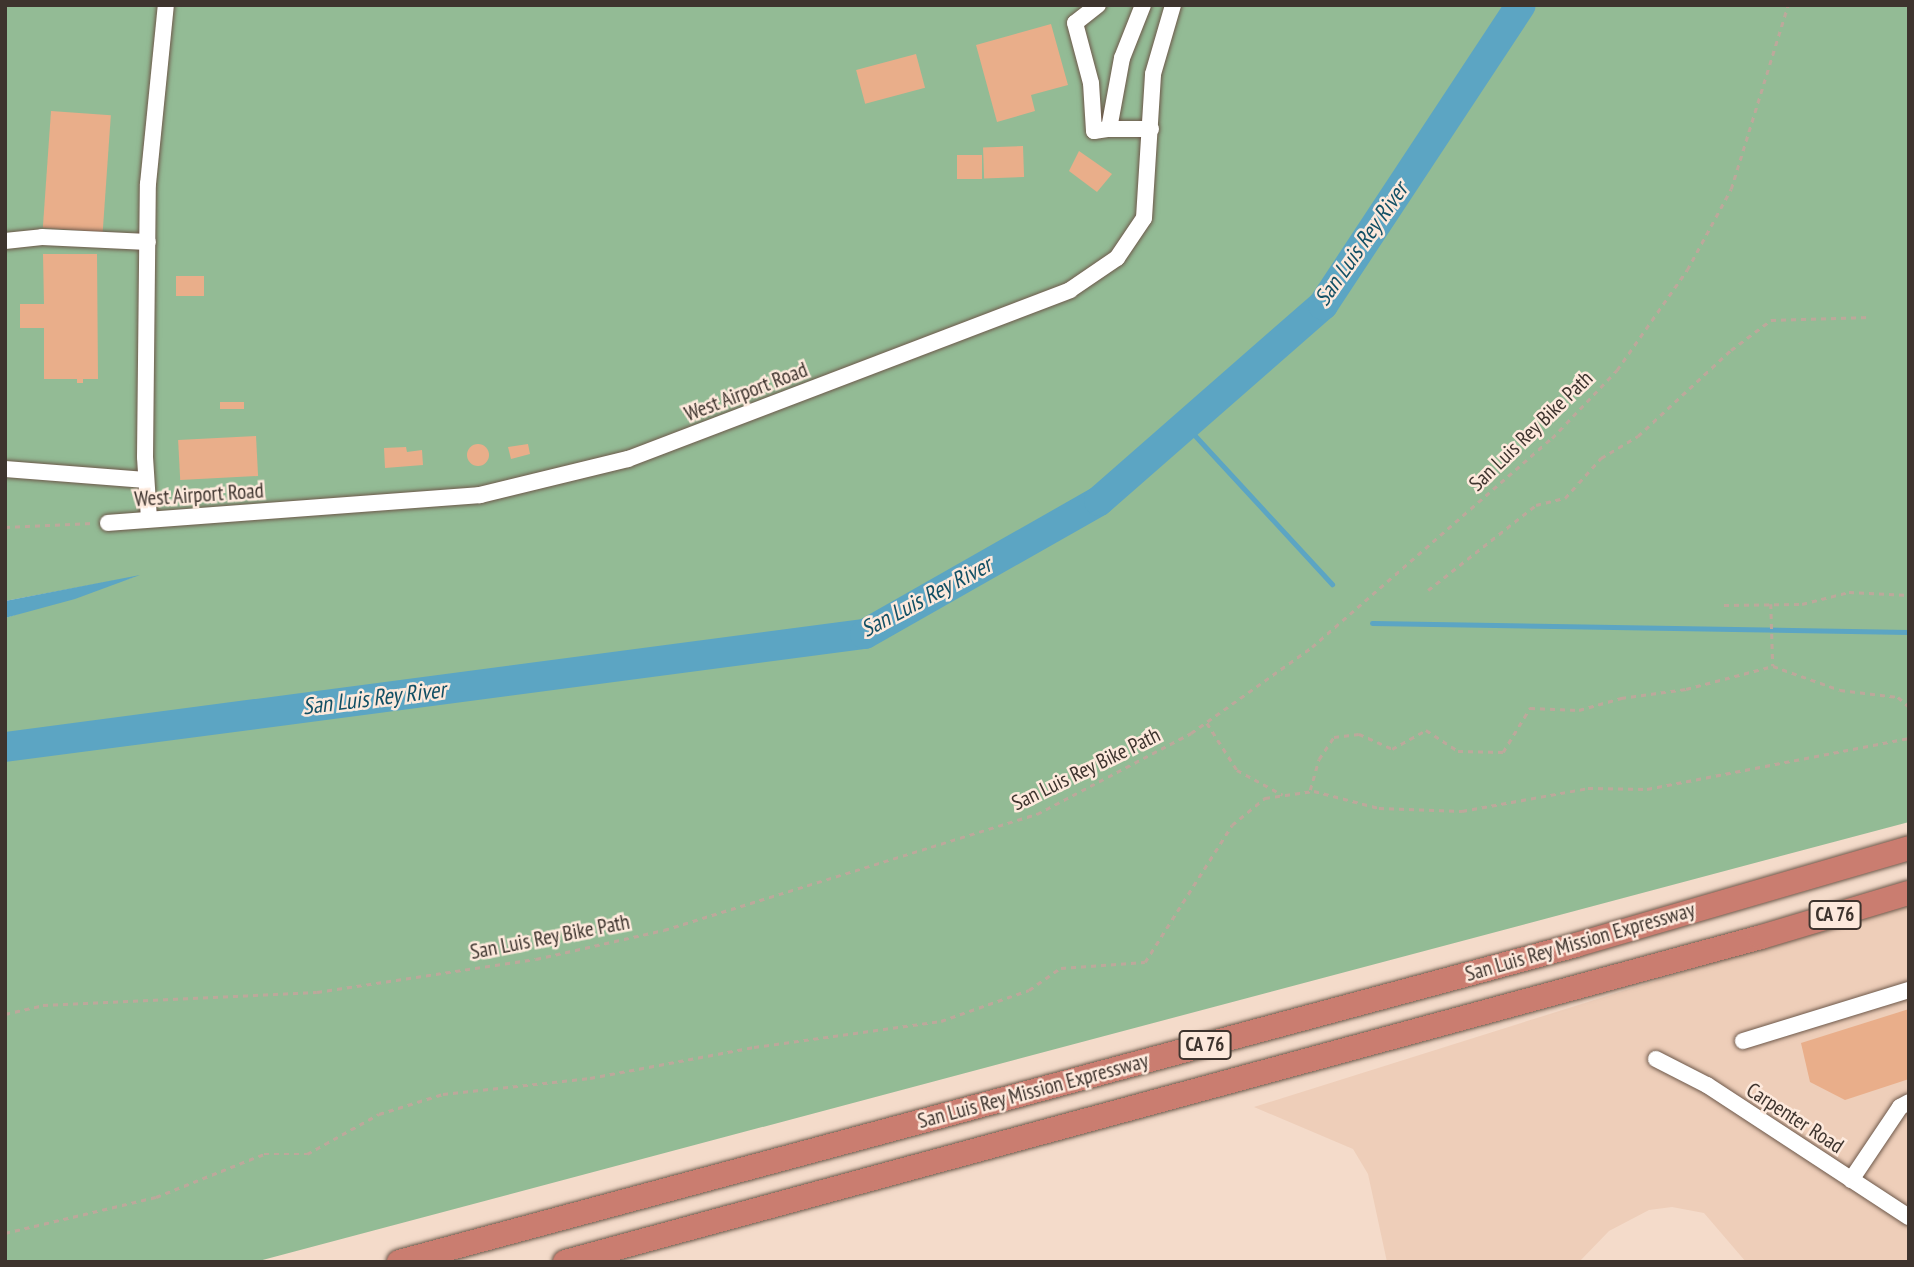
<!DOCTYPE html>
<style>
body{margin:0}
#map{position:relative;width:1914px;height:1267px;overflow:hidden;background:#f4dbca;font-family:"PT Sans Narrow",sans-serif}
div>[style]{position:absolute}
.built>*{inset:0;background:#eeceb9}
.green>*{inset:0;background:#93bb95}
.water>*{inset:0;background:#5ca5c3}
.stream>*{height:5px;margin:-2.5px;padding:0 2.5px;transform-origin:2.5px;border-radius:2.5px;background:#5ca5c3}
.river>*{height:30px;margin:-15px;padding:0 15px;transform-origin:15px;border-radius:15px;background:#5ca5c3}
.building>*{inset:0;background:#e9ae8a;transform-origin:0 0}
.round{border-radius:50%}
.path>*{height:2.5px;margin-top:-1.25px;transform-origin:0;background:repeating-linear-gradient(90deg,#bda89b 0 5px,transparent 0 10px)}
.roads{filter:drop-shadow(0 0 2px #6d584a) drop-shadow(0 0 2px #6d584a)}
.minor>*{height:16px;margin:-8px;padding:0 8px;transform-origin:8px;border-radius:8px;background:#fff}
.highway>*{height:24px;margin:-12px;padding:0 12px;transform-origin:12px;border-radius:12px;background:#ca7d70}
span{translate:-50% -50%;white-space:nowrap;text-align:center;line-height:1.15;-webkit-text-stroke:5px #fde9dc;paint-order:stroke}
.shield-label span{padding:2px 5px;background:#fde9dc;border:2px solid;border-radius:5px;-webkit-text-stroke-width:0}
.shield-label{font-size:19px;color:#3e342e;font-weight:700}
.street-label{font-size:21px;color:#3e342e}
.water-label{font-size:23px;color:#124f64;font-style:italic}
.frame{position:absolute;inset:0;border:7px solid #3e342e;pointer-events:none}
</style>
<div id="map">
<div class="built">
<i style="clip-path:polygon(1909px 901px,1909px 1262px,1746px 1262px,1704px 1213px,1672px 1207px,1649px 1210px,1609px 1231px,1579px 1262px,1387px 1262px,1368px 1174px,1353px 1149px,1254px 1107px)"></i>
</div>
<div class="green">
<i style="clip-path:polygon(5px 5px,1909px 5px,1909px 822px,255px 1262px,5px 1262px,5px 618px,134px 577px,5px 601px)"></i>
</div>
<div class="water">
<i style="clip-path:polygon(140px 575px,75px 599px,5px 618px,5px 601px)"></i>
</div>
<div class="stream">
<i style="left:1187px;top:427px;width:214px;rotate:47.3deg"></i>
<i style="left:1372px;top:623px;width:537px;rotate:0.96deg"></i>
</div>
<div class="river">
<i style="left:5px;top:747px;width:867px;rotate:-7.49deg"></i>
<i style="left:865px;top:634px;width:269px;rotate:-29.6deg"></i>
<i style="left:1099px;top:501px;width:298px;rotate:-41.2deg"></i>
<i style="left:1323px;top:305px;width:359px;rotate:-56.6deg"></i>
</div>
<div class="building">
<i style="clip-path:polygon(1051px 24px,1068px 85px,1031px 95px,1035px 111px,997px 122px,976px 45px)"></i>
<i style="left:916px;top:54px;width:35px;height:62px;rotate:75deg"></i>
<i style="left:51px;top:111px;width:60px;height:117px;rotate:4deg"></i>
<i style="left:1023px;top:146px;width:31px;height:40px;rotate:88deg"></i>
<i style="clip-path:polygon(1079px 151px,1112px 174px,1097px 192px,1069px 171px)"></i>
<i style="left:957px;top:155px;width:25px;height:24px"></i>
<i style="clip-path:polygon(43px 254px,97px 254px,98px 379px,83px 379px,83px 383px,77px 383px,77px 379px,44px 379px,44px 328px,20px 328px,20px 304px,44px 304px)"></i>
<i style="left:204px;top:276px;width:20px;height:28px;rotate:90deg"></i>
<i style="left:244px;top:402px;width:7px;height:24px;rotate:90deg"></i>
<i style="left:256px;top:436px;width:40px;height:78px;rotate:87deg"></i>
<i class="round" style="left:467px;top:444px;width:22px;height:22px"></i>
<i style="clip-path:polygon(528px 444px,530px 454px,511px 459px,508px 447px)"></i>
<i style="clip-path:polygon(406px 447px,407px 452px,422px 450px,423px 465px,385px 468px,384px 448px)"></i>
<i style="clip-path:polygon(1909px 1009px,1909px 1079px,1845px 1100px,1810px 1082px,1801px 1043px)"></i>
</div>
<div class="path">
<i style="left:5px;top:527px;width:88px;rotate:-2.6deg"></i>
<i style="left:1428px;top:590px;width:137px;rotate:-38.2deg"></i>
<i style="left:1536px;top:505px;width:30px;rotate:-14deg"></i>
<i style="left:1565px;top:498px;width:54px;rotate:-48deg"></i>
<i style="left:1601px;top:458px;width:43px;rotate:-30.7deg"></i>
<i style="left:1638px;top:436px;width:127px;rotate:-42.8deg"></i>
<i style="left:1731px;top:350px;width:50px;rotate:-36.9deg"></i>
<i style="left:1771px;top:320px;width:100px;rotate:-1.7deg"></i>
<i style="left:1771px;top:604px;width:62px;rotate:88.2deg"></i>
<i style="left:1724px;top:605px;width:78px;rotate:-0.7deg"></i>
<i style="left:1802px;top:604px;width:49px;rotate:-14.3deg"></i>
<i style="left:1849px;top:592px;width:60px;rotate:2.9deg"></i>
<i style="left:1207px;top:723px;width:56px;rotate:57.4deg"></i>
<i style="left:1237px;top:770px;width:52px;rotate:28.5deg"></i>
<i style="left:1310px;top:790px;width:32px;rotate:-74deg"></i>
<i style="left:1319px;top:759px;width:27px;rotate:-56deg"></i>
<i style="left:1334px;top:737px;width:25px;rotate:-7deg"></i>
<i style="left:1359px;top:734px;width:36px;rotate:24deg"></i>
<i style="left:1392px;top:749px;width:39px;rotate:-29deg"></i>
<i style="left:1426px;top:730px;width:38px;rotate:33deg"></i>
<i style="left:1458px;top:751px;width:45px;rotate:1.3deg"></i>
<i style="left:1503px;top:752px;width:52px;rotate:-58.5deg"></i>
<i style="left:1530px;top:708px;width:49px;rotate:2.3deg"></i>
<i style="left:1579px;top:710px;width:44px;rotate:-15.9deg"></i>
<i style="left:1621px;top:698px;width:66px;rotate:-7.9deg"></i>
<i style="left:1686px;top:689px;width:90px;rotate:-14.8deg"></i>
<i style="left:1773px;top:666px;width:71px;rotate:19.7deg"></i>
<i style="left:1840px;top:690px;width:58px;rotate:6.9deg"></i>
<i style="left:1898px;top:697px;width:15px;rotate:42deg"></i>
<i style="left:5px;top:1014px;width:39px;rotate:-13deg"></i>
<i style="left:43px;top:1005px;width:274px;rotate:-2.7deg"></i>
<i style="left:317px;top:992px;width:221px;rotate:-8.6deg"></i>
<i style="left:536px;top:959px;width:131px;rotate:-12.8deg"></i>
<i style="left:664px;top:930px;width:391px;rotate:-17.3deg"></i>
<i style="left:1037px;top:814px;width:174px;rotate:-27.7deg"></i>
<i style="left:1191px;top:733px;width:148px;rotate:-35.4deg"></i>
<i style="left:1312px;top:647px;width:318px;rotate:-41.1deg"></i>
<i style="left:1552px;top:438px;width:94px;rotate:-46.3deg"></i>
<i style="left:1617px;top:370px;width:122px;rotate:-55deg"></i>
<i style="left:1687px;top:270px;width:92px;rotate:-61.5deg"></i>
<i style="left:1731px;top:189px;width:193px;rotate:-72.8deg"></i>
<i style="left:5px;top:1233px;width:155px;rotate:-13.4deg"></i>
<i style="left:156px;top:1197px;width:116px;rotate:-21.7deg"></i>
<i style="left:264px;top:1154px;width:43px"></i>
<i style="left:307px;top:1154px;width:82px;rotate:-29.1deg"></i>
<i style="left:379px;top:1114px;width:67px;rotate:-17.4deg"></i>
<i style="left:443px;top:1094px;width:148px;rotate:-6.2deg"></i>
<i style="left:590px;top:1078px;width:167px;rotate:-10.7deg"></i>
<i style="left:754px;top:1047px;width:189px;rotate:-7.9deg"></i>
<i style="left:941px;top:1021px;width:93px;rotate:-19.4deg"></i>
<i style="left:1029px;top:990px;width:39px;rotate:-35deg"></i>
<i style="left:1061px;top:968px;width:84px;rotate:-4.1deg"></i>
<i style="left:1145px;top:962px;width:162px;rotate:-57.6deg"></i>
<i style="left:1232px;top:825px;width:43px;rotate:-39.3deg"></i>
<i style="left:1265px;top:798px;width:49px;rotate:-8.1deg"></i>
<i style="left:1314px;top:791px;width:67px;rotate:14.7deg"></i>
<i style="left:1379px;top:808px;width:83px;rotate:2.1deg"></i>
<i style="left:1462px;top:811px;width:128px;rotate:-10.3deg"></i>
<i style="left:1588px;top:788px;width:59px;rotate:1deg"></i>
<i style="left:1647px;top:789px;width:267px;rotate:-11deg"></i>
</div>
<div class="roads">
<div class="minor">
<i style="left:1098px;top:5px;width:29px;rotate:142deg"></i>
<i style="left:1075px;top:23px;width:62px;rotate:75.1deg"></i>
<i style="left:1091px;top:83px;width:48px;rotate:86.4deg"></i>
<i style="left:1094px;top:131px;width:15px;rotate:-8deg"></i>
<i style="left:1143px;top:5px;width:57px;rotate:111.6deg"></i>
<i style="left:1122px;top:58px;width:72px;rotate:100.4deg"></i>
<i style="left:1109px;top:129px;width:42px"></i>
<i style="left:5px;top:241px;width:37px;rotate:-6deg"></i>
<i style="left:42px;top:237px;width:106px;rotate:2.7deg"></i>
<i style="left:5px;top:469px;width:141px;rotate:4.5deg"></i>
<i style="left:149px;top:519px;width:62px;rotate:-93.7deg"></i>
<i style="left:145px;top:457px;width:273px;rotate:-89.4deg"></i>
<i style="left:148px;top:184px;width:180px;rotate:-84.3deg"></i>
<i style="left:108px;top:523px;width:373px;rotate:-4.3deg"></i>
<i style="left:480px;top:495px;width:152px;rotate:-13.7deg"></i>
<i style="left:628px;top:459px;width:473px;rotate:-20.9deg"></i>
<i style="left:1070px;top:290px;width:57px;rotate:-34.2deg"></i>
<i style="left:1117px;top:258px;width:48px;rotate:-56deg"></i>
<i style="left:1144px;top:218px;width:144px;rotate:-86.4deg"></i>
<i style="left:1153px;top:74px;width:72px;rotate:-73.8deg"></i>
<i style="left:1743px;top:1041px;width:174px;rotate:-17.1deg"></i>
<i style="left:1656px;top:1059px;width:57px;rotate:27deg"></i>
<i style="left:1707px;top:1085px;width:241px;rotate:33.2deg"></i>
<i style="left:1851px;top:1180px;width:88px;rotate:-56.1deg"></i>
<i style="left:1900px;top:1107px;width:10px;rotate:-29deg"></i>
</div>
<div class="highway">
<i style="left:399px;top:1262px;width:1219px;rotate:-15.07deg"></i>
<i style="left:1576px;top:945px;width:347px;rotate:-16.2deg"></i>
<i style="left:565px;top:1262px;width:1239px;rotate:-15.2deg"></i>
<i style="left:1761px;top:937px;width:154px;rotate:-16.6deg"></i>
</div>
</div>
<div class="shield-label">
<span style="left:1835px;top:915px">CA 76</span>
<span style="left:1205px;top:1045px">CA 76</span>
</div>
<div class="street-label">
<span style="left:746px;top:392px;rotate:-21deg">West Airport Road</span>
<span style="left:1531px;top:431px;rotate:-44deg">San Luis Rey Bike Path</span>
<span style="left:199px;top:495px;rotate:-4deg">West Airport Road</span>
<span style="left:1086px;top:769px;rotate:-26deg">San Luis Rey Bike Path</span>
<span style="left:550px;top:937px;rotate:-11deg">San Luis Rey Bike Path</span>
<span style="left:1580px;top:942px;rotate:-16deg">San Luis Rey Mission Expressway</span>
<span style="left:1033px;top:1091px;rotate:-15deg">San Luis Rey Mission Expressway</span>
<span style="left:1795px;top:1118px;rotate:33deg">Carpenter Road</span>
</div>
<div class="water-label">
<span style="left:1361px;top:244px;rotate:-55deg">San Luis Rey River</span>
<span style="left:926px;top:597px;rotate:-28deg">San Luis Rey River</span>
<span style="left:374px;top:698px;rotate:-7deg">San Luis Rey River</span>
</div>
<div class="frame"></div>
</div>
